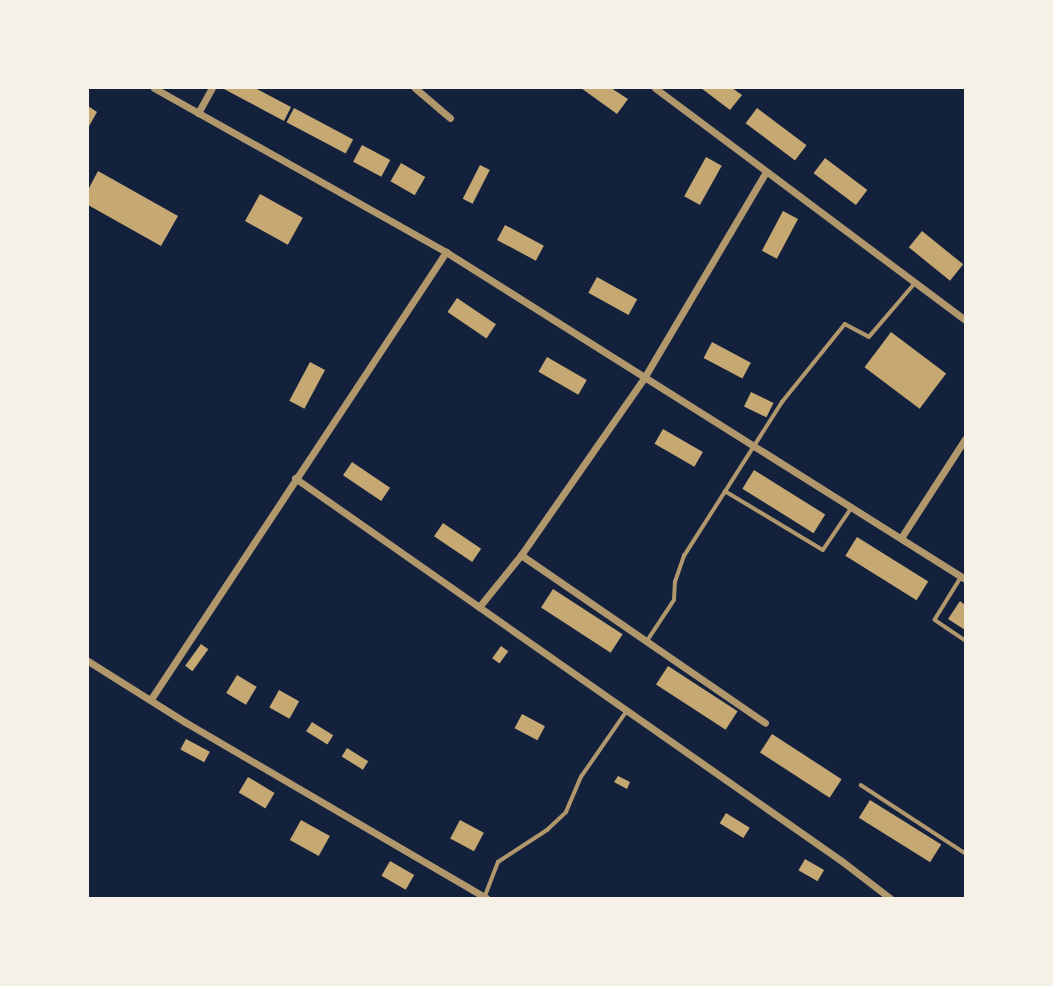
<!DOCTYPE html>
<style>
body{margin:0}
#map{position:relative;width:1053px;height:986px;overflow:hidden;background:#14213d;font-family:"Varela Round",sans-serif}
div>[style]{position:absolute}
.building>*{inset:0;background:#c6a872;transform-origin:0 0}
.service>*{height:3.5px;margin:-1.75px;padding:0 1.75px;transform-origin:1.75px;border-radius:1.75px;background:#b1986c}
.minor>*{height:7px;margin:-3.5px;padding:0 3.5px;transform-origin:3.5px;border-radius:3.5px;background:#b1986c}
span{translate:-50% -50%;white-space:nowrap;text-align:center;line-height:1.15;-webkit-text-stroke:7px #f6f1e7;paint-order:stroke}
.frame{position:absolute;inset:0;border:89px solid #f6f1e7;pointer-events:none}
</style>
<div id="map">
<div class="building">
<i style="clip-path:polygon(222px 88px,255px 88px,291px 107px,284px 121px)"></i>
<i style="clip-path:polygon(581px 88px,611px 88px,628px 99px,617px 114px)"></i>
<i style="clip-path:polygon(701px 88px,732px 88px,742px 95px,730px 110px)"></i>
<i style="clip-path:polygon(88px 106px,97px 112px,88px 128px)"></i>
<i style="left:294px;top:108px;width:67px;height:16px;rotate:28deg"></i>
<i style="left:757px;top:108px;width:62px;height:19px;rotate:37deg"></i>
<i style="left:362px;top:145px;width:32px;height:19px;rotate:28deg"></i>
<i style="left:706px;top:157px;width:18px;height:45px;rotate:29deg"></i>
<i style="left:825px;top:158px;width:53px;height:19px;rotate:37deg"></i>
<i style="left:401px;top:163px;width:28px;height:21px;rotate:30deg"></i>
<i style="left:480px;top:165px;width:11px;height:38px;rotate:27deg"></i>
<i style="clip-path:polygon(98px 171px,178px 216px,161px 246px,88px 205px,88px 190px)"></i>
<i style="left:260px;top:194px;width:49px;height:31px;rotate:29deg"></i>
<i style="left:783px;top:211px;width:17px;height:45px;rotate:28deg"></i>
<i style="left:505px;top:225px;width:44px;height:17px;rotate:28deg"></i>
<i style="left:922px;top:231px;width:53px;height:21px;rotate:39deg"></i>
<i style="left:597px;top:277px;width:46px;height:18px;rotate:29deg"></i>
<i style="left:457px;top:298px;width:47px;height:17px;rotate:34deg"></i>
<i style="left:891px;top:332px;width:69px;height:44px;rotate:37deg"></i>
<i style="left:712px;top:342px;width:44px;height:18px;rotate:28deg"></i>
<i style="left:547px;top:357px;width:46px;height:17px;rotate:30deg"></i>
<i style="left:310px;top:362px;width:17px;height:44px;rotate:28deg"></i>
<i style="left:751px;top:392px;width:25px;height:16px;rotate:26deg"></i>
<i style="left:663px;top:429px;width:46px;height:17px;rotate:30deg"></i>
<i style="left:352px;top:462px;width:46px;height:16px;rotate:34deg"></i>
<i style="left:754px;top:470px;width:84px;height:22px;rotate:32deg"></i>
<i style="left:443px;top:523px;width:46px;height:16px;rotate:34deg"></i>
<i style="left:857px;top:537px;width:84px;height:22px;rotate:32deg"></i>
<i style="left:553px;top:589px;width:83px;height:22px;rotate:33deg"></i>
<i style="clip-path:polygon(960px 601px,965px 605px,965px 630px,948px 619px)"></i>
<i style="left:201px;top:644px;width:9px;height:27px;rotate:36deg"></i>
<i style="left:501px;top:646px;width:9px;height:15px;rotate:36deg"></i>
<i style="left:668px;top:666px;width:83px;height:22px;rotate:33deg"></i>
<i style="left:237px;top:675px;width:23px;height:21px;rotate:31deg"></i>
<i style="left:279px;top:690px;width:23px;height:20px;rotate:29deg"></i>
<i style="left:522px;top:714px;width:26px;height:16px;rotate:28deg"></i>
<i style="left:312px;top:722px;width:25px;height:11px;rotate:32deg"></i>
<i style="left:772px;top:734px;width:83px;height:22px;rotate:33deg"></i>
<i style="left:186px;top:739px;width:27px;height:12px;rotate:28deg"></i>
<i style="left:347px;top:748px;width:25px;height:10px;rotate:32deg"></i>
<i style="clip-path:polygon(618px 776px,630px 782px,627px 789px,614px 782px)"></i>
<i style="left:248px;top:777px;width:31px;height:18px;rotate:31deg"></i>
<i style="left:870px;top:800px;width:84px;height:21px;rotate:32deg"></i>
<i style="left:726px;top:813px;width:28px;height:12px;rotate:32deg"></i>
<i style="left:301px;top:820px;width:33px;height:23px;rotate:29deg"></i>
<i style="left:460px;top:820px;width:27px;height:21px;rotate:28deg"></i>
<i style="left:805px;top:859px;width:22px;height:13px;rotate:30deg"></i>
<i style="left:390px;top:861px;width:28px;height:17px;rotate:30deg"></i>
</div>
<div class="service">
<i style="left:725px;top:491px;width:114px;rotate:31deg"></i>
<i style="left:823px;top:550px;width:52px;rotate:-56deg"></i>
<i style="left:961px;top:578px;width:49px;rotate:121.8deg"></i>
<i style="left:935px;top:620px;width:36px;rotate:34deg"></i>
<i style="left:647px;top:641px;width:49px;rotate:-56.6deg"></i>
<i style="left:674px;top:600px;width:18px;rotate:-87deg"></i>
<i style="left:675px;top:582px;width:28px;rotate:-71deg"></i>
<i style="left:684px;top:556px;width:183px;rotate:-57.5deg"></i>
<i style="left:782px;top:402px;width:100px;rotate:-51.1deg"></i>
<i style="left:845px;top:324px;width:27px;rotate:28deg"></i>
<i style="left:869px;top:337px;width:72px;rotate:-49.5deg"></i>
<i style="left:861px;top:785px;width:124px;rotate:33.2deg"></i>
<i style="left:485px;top:896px;width:36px;rotate:-69deg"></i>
<i style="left:498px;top:862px;width:59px;rotate:-33.1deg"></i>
<i style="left:547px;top:830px;width:26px;rotate:-43deg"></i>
<i style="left:566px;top:812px;width:38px;rotate:-67deg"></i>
<i style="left:581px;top:777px;width:79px;rotate:-55.3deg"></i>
</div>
<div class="minor">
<i style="left:154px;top:88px;width:335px;rotate:29.3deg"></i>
<i style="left:446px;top:252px;width:613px;rotate:32.21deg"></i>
<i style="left:415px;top:88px;width:46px;rotate:40.6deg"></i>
<i style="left:655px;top:88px;width:387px;rotate:36.8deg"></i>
<i style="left:198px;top:113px;width:29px;rotate:-61deg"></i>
<i style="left:295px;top:478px;width:669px;rotate:35.02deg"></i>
<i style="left:843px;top:862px;width:59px;rotate:37.5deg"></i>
<i style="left:901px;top:538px;width:118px;rotate:-57.1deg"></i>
<i style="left:521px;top:555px;width:296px;rotate:34.5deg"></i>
<i style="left:479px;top:607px;width:67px;rotate:-51.1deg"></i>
<i style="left:521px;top:555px;width:216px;rotate:-55.2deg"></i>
<i style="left:644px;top:378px;width:239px;rotate:-59.4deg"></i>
<i style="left:88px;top:661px;width:115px;rotate:32.2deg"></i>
<i style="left:185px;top:722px;width:349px;rotate:30.3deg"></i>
<i style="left:151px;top:699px;width:536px;rotate:-56.58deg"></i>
</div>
<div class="frame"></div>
</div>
